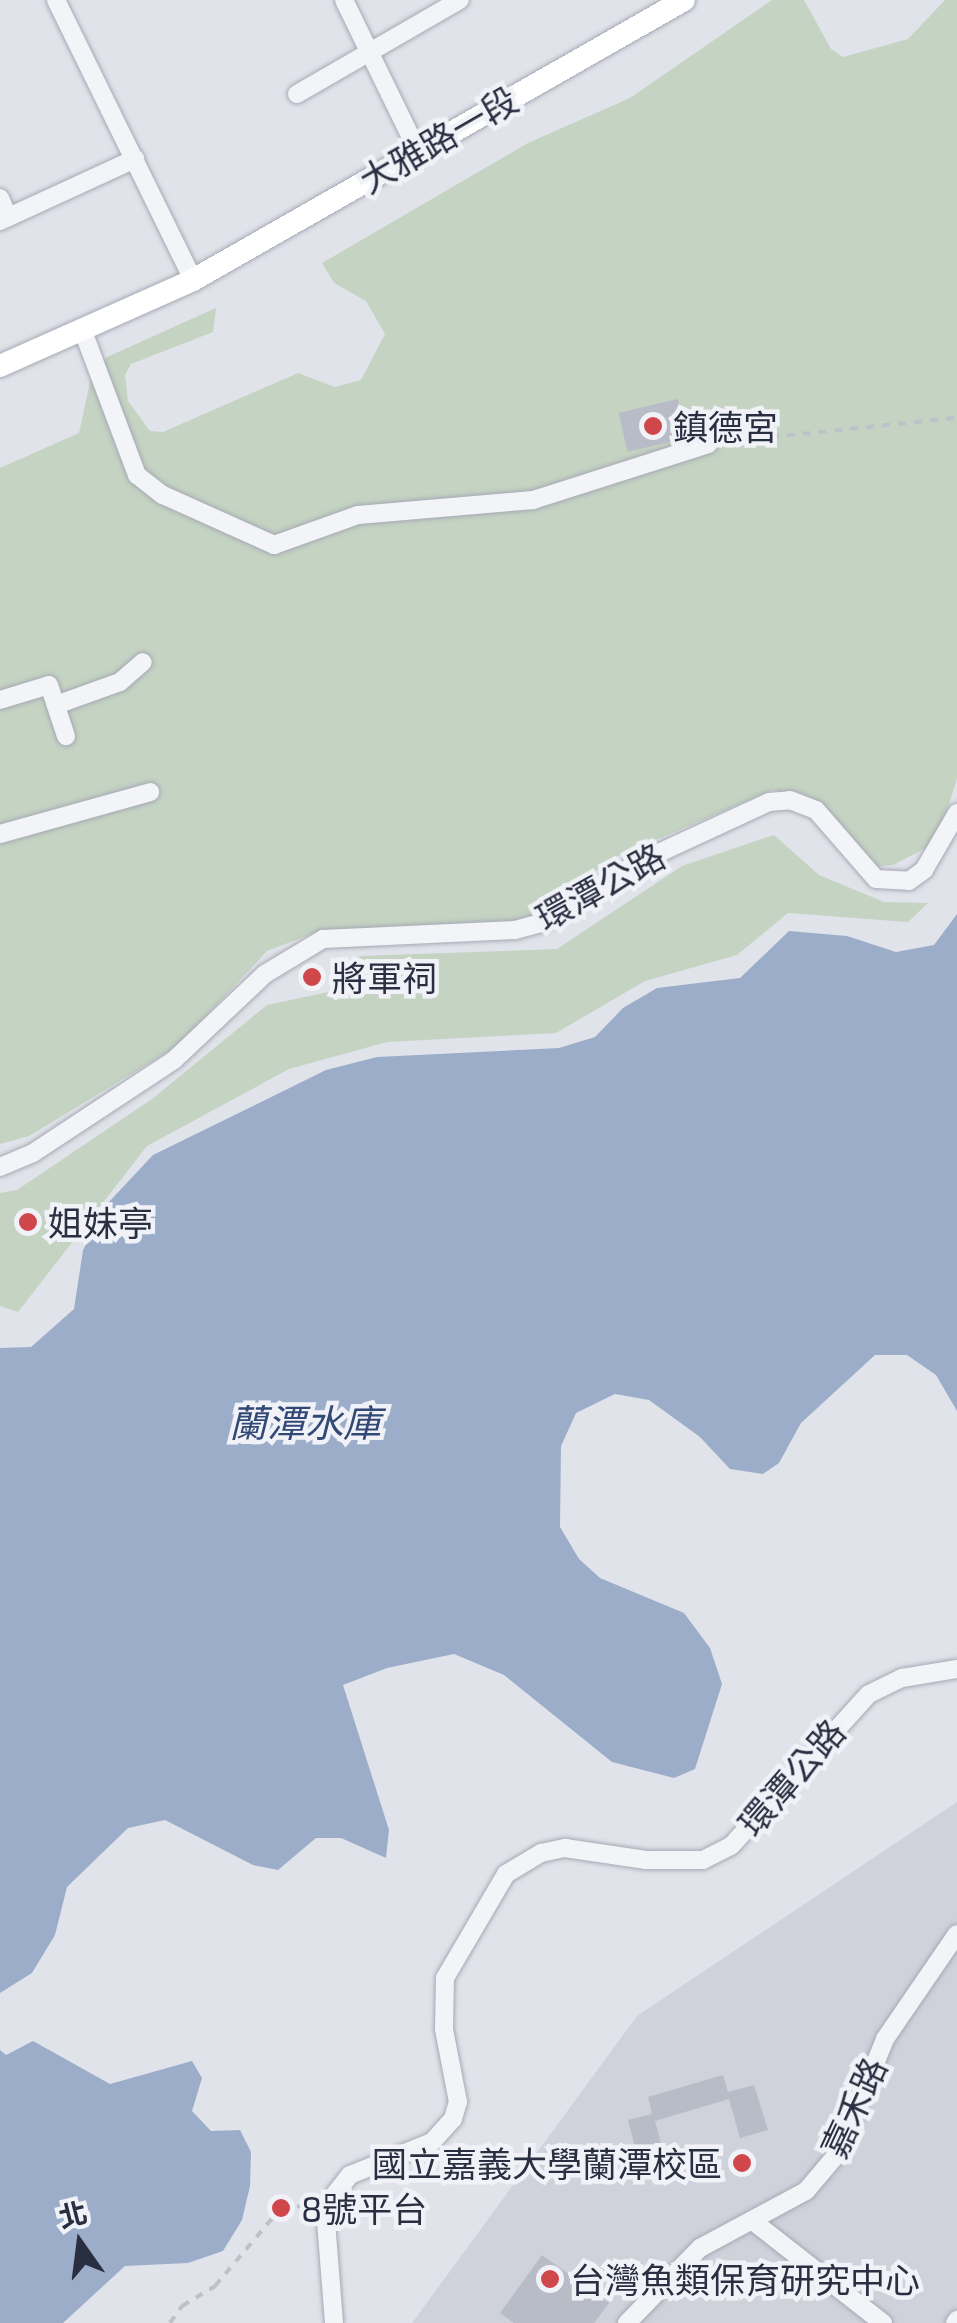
<!DOCTYPE html>
<meta charset="utf-8">
<style>
body{margin:0}
#map{position:relative;width:957px;height:2323px;overflow:hidden;background:#e1e3ea;font-family:"Exo 2","Noto Sans TC",sans-serif}
div>[style]{position:absolute}
.built>*{inset:0;background:#cfd2db}
.green>*{inset:0;background:#c4d3c2}
.water>*{inset:0;background:#9cadca}
.building>*{inset:0;background:#b8bcc6;transform-origin:0 0}
.path>*{height:4px;margin-top:-2px;transform-origin:0;background:repeating-linear-gradient(90deg,#bec1c8 0 8px,transparent 0 16px)}
.roads{filter:drop-shadow(0 0 2px #a6a9b4) drop-shadow(0 0 2px #a6a9b4)}
.minor>*{height:18px;margin:-9px;padding:0 9px;transform-origin:9px;border-radius:9px;background:#f3f4f8}
.major>*{height:22px;margin:-11px;padding:0 11px;transform-origin:11px;border-radius:11px;background:#fff}
.dots>*{width:28px;height:28px;translate:-50% -50%;box-sizing:border-box;border:5px solid #f0f2f7;border-radius:50%}
span{translate:-50% -50%;white-space:nowrap;text-align:center;line-height:1.15;-webkit-text-stroke:9px #f0f2f7;paint-order:stroke}
.street-label{font-size:35px;color:#292f41}
.poi-label{font-size:35px;color:#292f41}
.left{translate:0 -50%;text-align:left}
.right{translate:-100% -50%;text-align:right}
.water-label{font-size:38px;color:#334975;font-style:italic}
.north{position:absolute;left:30px;top:2193px;width:100px;height:100px;-webkit-text-stroke:8px #f0f2f7;paint-order:stroke;rotate:346deg;font-size:28px;font-weight:700;line-height:40px;text-align:center;color:#292f41}
.north::after{content:'';display:block;margin:auto;width:35px;height:45px;background:#292f41;clip-path:polygon(50% 0,100% 100%,50% 72%,0 100%)}
</style>
<div id="map">
<div class="built">
<i style="clip-path:polygon(957px 1802px,957px 2323px,412px 2323px,637px 2016px)"></i>
</div>
<div class="green">
<i style="clip-path:polygon(772px 0,804px 0,831px 49px,843px 57px,908px 39px,945px 0,957px 0,957px 778px,941px 831px,924px 849px,893px 865px,869px 867px,820px 805px,773px 790px,611px 859px,538px 918px,473px 931px,314px 933px,267px 951px,179px 1045px,29px 1136px,0 1144px,0 468px,79px 433px,90px 382px,107px 357px,216px 308px,213px 332px,131px 364px,125px 375px,128px 401px,150px 431px,163px 432px,298px 373px,335px 387px,361px 380px,385px 334px,366px 301px,334px 283px,322px 263px,528px 143px,630px 98px)"></i>
<i style="clip-path:polygon(774px 835px,819px 875px,884px 902px,928px 903px,908px 922px,788px 913px,737px 955px,645px 981px,556px 1033px,387px 1042px,289px 1069px,147px 1146px,18px 1312px,0 1306px,0 1193px,17px 1190px,152px 1099px,267px 1005px,338px 990px,360px 956px,557px 949px,682px 866px)"></i>
</div>
<div class="water">
<i style="clip-path:polygon(957px 914px,957px 1411px,936px 1375px,907px 1355px,875px 1355px,801px 1423px,779px 1463px,763px 1474px,730px 1469px,700px 1437px,649px 1400px,615px 1394px,576px 1413px,561px 1446px,560px 1527px,579px 1559px,600px 1578px,684px 1613px,710px 1648px,722px 1684px,695px 1769px,674px 1778px,612px 1762px,504px 1675px,454px 1654px,387px 1668px,343px 1685px,389px 1830px,386px 1858px,341px 1838px,316px 1838px,278px 1870px,253px 1865px,165px 1820px,128px 1828px,67px 1887px,55px 1935px,32px 1973px,0 1993px,0 1348px,31px 1347px,74px 1309px,83px 1250px,108px 1203px,153px 1155px,326px 1070px,377px 1057px,559px 1048px,595px 1037px,623px 1008px,657px 988px,740px 978px,789px 931px,847px 936px,896px 952px,934px 945px)"></i>
<i style="clip-path:polygon(33px 2041px,110px 2084px,192px 2061px,202px 2078px,192px 2111px,211px 2131px,240px 2130px,251px 2152px,250px 2186px,242px 2220px,223px 2251px,188px 2263px,125px 2266px,63px 2323px,0 2323px,0 2050px,6px 2055px)"></i>
</div>
<div class="building">
<i style="left:678px;top:399px;width:40px;height:61px;rotate:77deg"></i>
<i style="clip-path:polygon(723px 2075px,728px 2092px,754px 2085px,768px 2130px,740px 2138px,729px 2099px,655px 2121px,666px 2163px,641px 2170px,628px 2120px,652px 2114px,648px 2097px)"></i>
<i style="clip-path:polygon(542px 2255px,609px 2303px,594px 2323px,514px 2323px,500px 2313px)"></i>
</div>
<div class="path">
<i style="left:723px;top:442px;width:235px;rotate:-5.9deg"></i>
<i style="left:170px;top:2323px;width:21px;rotate:-55deg"></i>
<i style="left:182px;top:2306px;width:39px;rotate:-31deg"></i>
<i style="left:215px;top:2286px;width:102px;rotate:-49.8deg"></i>
<i style="left:281px;top:2208px;width:31px;rotate:-6deg"></i>
</div>
<div class="roads">
<div class="minor">
<i style="left:56px;top:0;width:312px;rotate:63.9deg"></i>
<i style="left:344px;top:0;width:167px;rotate:64deg"></i>
<i style="left:297px;top:94px;width:188px;rotate:-30deg"></i>
<i style="left:0;top:198px;width:21px;rotate:67deg"></i>
<i style="left:0;top:221px;width:149px;rotate:-24.7deg"></i>
<i style="left:84px;top:334px;width:151px;rotate:69.4deg"></i>
<i style="left:137px;top:475px;width:33px;rotate:38deg"></i>
<i style="left:163px;top:495px;width:122px;rotate:24.2deg"></i>
<i style="left:274px;top:545px;width:89px;rotate:-19.7deg"></i>
<i style="left:358px;top:515px;width:176px;rotate:-4.9deg"></i>
<i style="left:533px;top:500px;width:184px;rotate:-17.7deg"></i>
<i style="left:0;top:700px;width:51px;rotate:-17deg"></i>
<i style="left:49px;top:685px;width:54px;rotate:71.6deg"></i>
<i style="left:56px;top:705px;width:68px;rotate:-19.8deg"></i>
<i style="left:120px;top:682px;width:30px;rotate:-41deg"></i>
<i style="left:0;top:834px;width:156px;rotate:-15.6deg"></i>
<i style="left:0;top:1167px;width:36px;rotate:-23deg"></i>
<i style="left:33px;top:1153px;width:169px;rotate:-33.4deg"></i>
<i style="left:174px;top:1060px;width:125px;rotate:-43.4deg"></i>
<i style="left:265px;top:974px;width:68px;rotate:-31.1deg"></i>
<i style="left:323px;top:939px;width:192px;rotate:-2.7deg"></i>
<i style="left:515px;top:930px;width:28px;rotate:-15deg"></i>
<i style="left:542px;top:923px;width:110px;rotate:-32.4deg"></i>
<i style="left:635px;top:864px;width:148px;rotate:-24.8deg"></i>
<i style="left:769px;top:802px;width:21px;rotate:-5deg"></i>
<i style="left:790px;top:800px;width:28px;rotate:21deg"></i>
<i style="left:816px;top:810px;width:91px;rotate:49deg"></i>
<i style="left:876px;top:879px;width:33px;rotate:3deg"></i>
<i style="left:909px;top:881px;width:19px;rotate:-36deg"></i>
<i style="left:924px;top:870px;width:66px;rotate:-59.9deg"></i>
<i style="left:754px;top:2222px;width:164px;rotate:38.1deg"></i>
<i style="left:334px;top:2323px;width:102px;rotate:-94.5deg"></i>
<i style="left:326px;top:2221px;width:28px;rotate:-72deg"></i>
<i style="left:335px;top:2194px;width:24px;rotate:-52deg"></i>
<i style="left:350px;top:2175px;width:88px;rotate:-21.9deg"></i>
<i style="left:432px;top:2142px;width:31px;rotate:-48deg"></i>
<i style="left:453px;top:2119px;width:18px;rotate:-74deg"></i>
<i style="left:458px;top:2102px;width:74px;rotate:-100.9deg"></i>
<i style="left:444px;top:2029px;width:51px;rotate:-88.9deg"></i>
<i style="left:445px;top:1978px;width:121px;rotate:-59.6deg"></i>
<i style="left:506px;top:1874px;width:41px;rotate:-31deg"></i>
<i style="left:541px;top:1853px;width:25px;rotate:-12deg"></i>
<i style="left:565px;top:1848px;width:82px;rotate:8.4deg"></i>
<i style="left:646px;top:1860px;width:57px"></i>
<i style="left:703px;top:1860px;width:31px;rotate:-27deg"></i>
<i style="left:731px;top:1846px;width:205px;rotate:-47.8deg"></i>
<i style="left:869px;top:1694px;width:37px;rotate:-26deg"></i>
<i style="left:902px;top:1678px;width:56px;rotate:-9.3deg"></i>
<i style="left:627px;top:2323px;width:105px;rotate:-45.8deg"></i>
<i style="left:700px;top:2248px;width:120px;rotate:-28.3deg"></i>
<i style="left:806px;top:2191px;width:51px;rotate:-49.8deg"></i>
<i style="left:839px;top:2152px;width:122px;rotate:-67.8deg"></i>
<i style="left:885px;top:2039px;width:127px;rotate:-55.6deg"></i>
<i style="left:955px;top:2323px;width:4px;rotate:-56deg"></i>
</div>
<div class="major">
<i style="left:0;top:366px;width:211px;rotate:-24deg"></i>
<i style="left:193px;top:280px;width:565px;rotate:-29.69deg"></i>
</div>
</div>
<div class="dots">
<i style="left:653px;top:426px;background:#cf464b"></i>
<i style="left:312px;top:977px;background:#cf464b"></i>
<i style="left:28px;top:1222px;background:#cf464b"></i>
<i style="left:742px;top:2163px;background:#cf464b"></i>
<i style="left:281px;top:2208px;background:#cf464b"></i>
<i style="left:550px;top:2279px;background:#cf464b"></i>
</div>
<div class="street-label">
<span style="left:438px;top:139px;rotate:-30deg">大雅路一段</span>
<span style="left:600px;top:886px;rotate:-29deg">環潭公路</span>
<span style="left:791px;top:1777px;rotate:-49deg">環潭公路</span>
<span style="left:853px;top:2107px;rotate:-65deg">嘉禾路</span>
</div>
<div class="poi-label">
<span class="left" style="left:673px;top:426px">鎮德宮</span>
<span class="left" style="left:332px;top:977px">將軍祠</span>
<span class="left" style="left:48px;top:1222px">姐妹亭</span>
<span class="right" style="left:722px;top:2163px">國立嘉義大學蘭潭校區</span>
<span class="left" style="left:301px;top:2208px">8號平台</span>
<span class="left" style="left:570px;top:2279px">台灣魚類保育研究中心</span>
</div>
<div class="water-label">
<span style="left:305px;top:1423px">蘭潭水庫</span>
</div>
<div class="north">北</div>
</div>
